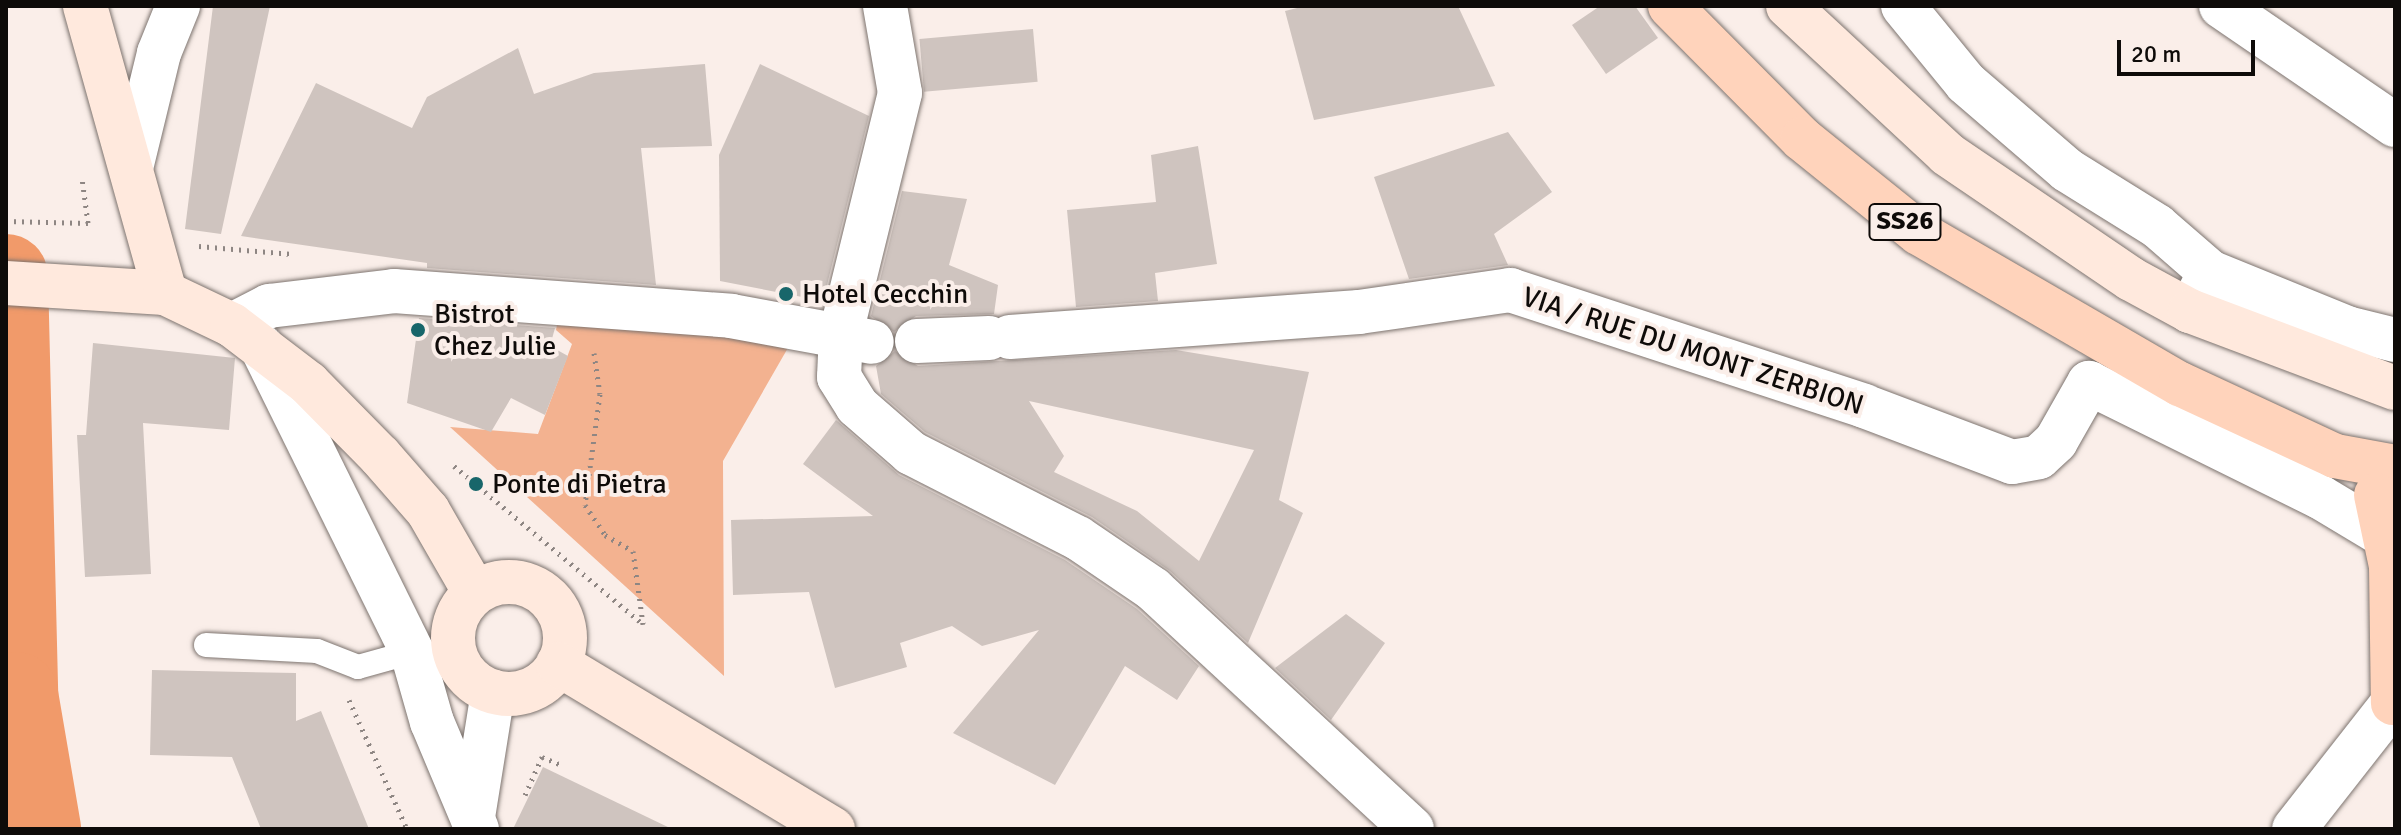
<!DOCTYPE html>
<style>
body{margin:0}
#map{position:relative;width:2401px;height:835px;overflow:hidden;background:#faeee9;font-family:Signika,sans-serif}
div>[style]{position:absolute}
.green>*{inset:0;background:#f3b290}
.river>*{height:84px;margin:-42px;padding:0 42px;transform-origin:42px;border-radius:42px;background:#f19a6a}
.building>*{inset:0;background:#cfc4bf;transform-origin:0 0}
.path>*{height:5px;margin-top:-2.5px;transform-origin:0;background:repeating-linear-gradient(90deg,#8e8683 0 2px,transparent 0 8px)}
.roads{filter:drop-shadow(0 0 2px #7d746f) drop-shadow(0 0 2px #7d746f)}
.lane>*{height:24px;margin:-12px;padding:0 12px;transform-origin:12px;border-radius:12px;background:#fff}
.street>*{height:44px;margin:-22px;padding:0 22px;transform-origin:22px;border-radius:22px;background:#fff}
.secondary>*{height:44px;margin:-22px;padding:0 22px;transform-origin:22px;border-radius:22px;background:#ffe9dd}
.secondary>.ring{margin:-22px;padding:0;box-sizing:content-box;background:none;border:44px solid #ffe9dd;border-radius:50%}
.primary>*{height:44px;margin:-22px;padding:0 22px;transform-origin:22px;border-radius:22px;background:#ffd3bb}
.dots>*{width:22px;height:22px;translate:-50% -50%;box-sizing:border-box;border:4px solid #faeee9;border-radius:50%}
span{translate:-50% -50%;white-space:nowrap;text-align:center;line-height:1.15;-webkit-text-stroke:8px #faeee9;paint-order:stroke}
.shield-label span{padding:2px 6px;background:#faeee9;border:2px solid;border-radius:6px;-webkit-text-stroke-width:0}
.shield-label{font-size:26px;color:#0e0b09;font-weight:700}
.poi-label{font-size:28px;color:#0e0b09}
.left{translate:0 -50%;text-align:left}
.street-label{font-size:28px;color:#0e0b09}
.frame{position:absolute;inset:0;border:8px solid #0e0b09;pointer-events:none}
.scale{position:absolute;left:2117px;top:40px;width:138px;height:36px;box-sizing:border-box;border:4px solid #0e0b09;border-top:0;padding-left:10px;font-size:24px;line-height:28px;white-space:nowrap;color:#0e0b09;-webkit-text-stroke:6px #faeee9;paint-order:stroke}
</style>
<div id="map">
<div class="green">
<i style="clip-path:polygon(565px 284px,804px 320px,723px 461px,724px 676px,450px 427px,538px 434px,572px 344px,556px 330px)"></i>
</div>
<div class="river">
<i style="left:6px;top:276px;width:418px;rotate:88.6deg"></i>
<i style="left:16px;top:694px;width:137px;rotate:80.3deg"></i>
</div>
<div class="building">
<i style="clip-path:polygon(213px 6px,270px 6px,221px 234px,185px 229px)"></i>
<i style="clip-path:polygon(1305px 6px,1458px 6px,1495px 86px,1314px 120px,1285px 11px)"></i>
<i style="clip-path:polygon(1600px 6px,1635px 6px,1658px 38px,1606px 74px,1572px 25px)"></i>
<i style="left:1033px;top:29px;width:53px;height:114px;rotate:85deg"></i>
<i style="clip-path:polygon(518px 48px,534px 94px,594px 73px,705px 64px,712px 146px,641px 148px,656px 285px,427px 268px,427px 263px,241px 236px,316px 83px,412px 128px,427px 97px)"></i>
<i style="clip-path:polygon(760px 64px,869px 116px,823px 301px,720px 281px,719px 155px)"></i>
<i style="clip-path:polygon(1508px 132px,1552px 192px,1494px 234px,1508px 265px,1409px 279px,1374px 177px)"></i>
<i style="clip-path:polygon(1198px 146px,1217px 264px,1155px 273px,1158px 301px,1076px 307px,1067px 210px,1156px 202px,1151px 155px)"></i>
<i style="clip-path:polygon(902px 191px,967px 199px,949px 265px,998px 285px,994px 314px,916px 316px,894px 332px,871px 316px)"></i>
<i style="clip-path:polygon(419px 318px,555px 328px,550px 346px,568px 356px,545px 415px,511px 398px,491px 432px,407px 403px)"></i>
<i style="clip-path:polygon(93px 343px,235px 358px,229px 430px,143px 423px,151px 574px,85px 577px,77px 435px,86px 435px)"></i>
<i style="clip-path:polygon(evenodd,1176px 350px,1309px 372px,1279px 500px,1303px 513px,1248px 643px,1170px 571px,1092px 517px,925px 432px,881px 394px,876px 366px,895px 351px,918px 366px,1176px 350px,1029px 401px,1254px 450px,1199px 561px,1137px 511px,1054px 472px,1064px 456px,1029px 401px)"></i>
<i style="clip-path:polygon(836px 420px,899px 475px,1065px 560px,1137px 609px,1199px 666px,1177px 700px,1125px 666px,1055px 785px,953px 733px,1039px 630px,982px 646px,952px 626px,900px 643px,907px 667px,835px 688px,809px 592px,733px 595px,731px 520px,873px 516px,803px 464px)"></i>
<i style="clip-path:polygon(1346px 614px,1385px 643px,1331px 720px,1275px 668px)"></i>
<i style="clip-path:polygon(152px 670px,296px 673px,296px 721px,321px 711px,369px 829px,261px 829px,232px 757px,150px 755px)"></i>
<i style="clip-path:polygon(543px 767px,672px 829px,513px 829px)"></i>
</div>
<div class="path">
<i style="left:6px;top:221px;width:82px;rotate:1.4deg"></i>
<i style="left:88px;top:223px;width:45px;rotate:-97.6deg"></i>
<i style="left:199px;top:246px;width:94px;rotate:4.9deg"></i>
<i style="left:594px;top:353px;width:41px;rotate:81.7deg"></i>
<i style="left:600px;top:394px;width:112px;rotate:97.7deg"></i>
<i style="left:585px;top:505px;width:36px;rotate:56deg"></i>
<i style="left:605px;top:535px;width:32px;rotate:30deg"></i>
<i style="left:633px;top:551px;width:74px;rotate:82.2deg"></i>
<i style="left:454px;top:466px;width:246px;rotate:39.9deg"></i>
<i style="left:349px;top:700px;width:141px;rotate:65.8deg"></i>
<i style="left:525px;top:795px;width:42px;rotate:-65.9deg"></i>
<i style="left:542px;top:757px;width:22px;rotate:22deg"></i>
</div>
<div class="roads">
<div class="lane">
<i style="left:206px;top:645px;width:111px;rotate:3.1deg"></i>
<i style="left:317px;top:651px;width:44px;rotate:21.3deg"></i>
<i style="left:358px;top:667px;width:56px;rotate:-15.5deg"></i>
</div>
<div class="street">
<i style="left:885px;top:6px;width:88px;rotate:80.2deg"></i>
<i style="left:900px;top:93px;width:247px;rotate:103.8deg"></i>
<i style="left:841px;top:333px;width:44px;rotate:92.6deg"></i>
<i style="left:839px;top:377px;width:34px;rotate:58deg"></i>
<i style="left:857px;top:406px;width:72px;rotate:41deg"></i>
<i style="left:911px;top:453px;width:187px;rotate:27deg"></i>
<i style="left:1078px;top:538px;width:91px;rotate:34.2deg"></i>
<i style="left:1153px;top:589px;width:353px;rotate:42.8deg"></i>
<i style="left:1903px;top:6px;width:99px;rotate:50.7deg"></i>
<i style="left:1966px;top:83px;width:133px;rotate:40.7deg"></i>
<i style="left:2067px;top:170px;width:106px;rotate:31.9deg"></i>
<i style="left:2157px;top:226px;width:70px;rotate:41deg"></i>
<i style="left:2210px;top:272px;width:44px;rotate:117.1deg"></i>
<i style="left:2221px;top:6px;width:211px;rotate:34.4deg"></i>
<i style="left:131px;top:168px;width:118px;rotate:-76.3deg"></i>
<i style="left:159px;top:53px;width:51px;rotate:-68deg"></i>
<i style="left:2210px;top:272px;width:148px;rotate:22.2deg"></i>
<i style="left:2347px;top:328px;width:49px;rotate:14deg"></i>
<i style="left:232px;top:325px;width:42px;rotate:-27.2deg"></i>
<i style="left:269px;top:306px;width:126px;rotate:-6.8deg"></i>
<i style="left:394px;top:291px;width:338px;rotate:4.2deg"></i>
<i style="left:731px;top:316px;width:143px;rotate:10.4deg"></i>
<i style="left:1010px;top:337px;width:350px;rotate:-4.1deg"></i>
<i style="left:1359px;top:312px;width:153px;rotate:-8.3deg"></i>
<i style="left:1510px;top:290px;width:373px;rotate:18.1deg"></i>
<i style="left:1864px;top:406px;width:158px;rotate:20.7deg"></i>
<i style="left:2012px;top:462px;width:27px;rotate:-10deg"></i>
<i style="left:2039px;top:457px;width:23px;rotate:-43deg"></i>
<i style="left:2056px;top:441px;width:67px;rotate:-60.4deg"></i>
<i style="left:917px;top:341px;width:72px;rotate:-2.4deg"></i>
<i style="left:261px;top:346px;width:341px;rotate:63.7deg"></i>
<i style="left:412px;top:652px;width:73px;rotate:74.1deg"></i>
<i style="left:432px;top:722px;width:116px;rotate:67.2deg"></i>
<i style="left:2089px;top:383px;width:258px;rotate:26.3deg"></i>
<i style="left:2320px;top:497px;width:76px;rotate:31deg"></i>
<i style="left:473px;top:817px;width:127px;rotate:-80.9deg"></i>
<i style="left:2294px;top:829px;width:164px;rotate:-51.9deg"></i>
</div>
<div class="secondary">
<i style="left:85px;top:6px;width:298px;rotate:74.4deg"></i>
<i style="left:1788px;top:6px;width:217px;rotate:42.9deg"></i>
<i style="left:1947px;top:154px;width:222px;rotate:34.2deg"></i>
<i style="left:2131px;top:279px;width:67px;rotate:28.5deg"></i>
<i style="left:2190px;top:311px;width:219px;rotate:20.6deg"></i>
<i style="left:6px;top:283px;width:159px;rotate:3.6deg"></i>
<i style="left:165px;top:293px;width:74px;rotate:25.5deg"></i>
<i style="left:232px;top:325px;width:96px;rotate:37.3deg"></i>
<i style="left:308px;top:383px;width:103px;rotate:45.4deg"></i>
<i style="left:380px;top:456px;width:73px;rotate:48.9deg"></i>
<i style="left:428px;top:511px;width:92px;rotate:60.1deg"></i>
<i class="ring" style="left:453px;top:582px;width:68px;height:68px"></i>
<i style="left:558px;top:664px;width:321px;rotate:31deg"></i>
</div>
<div class="primary">
<i style="left:1670px;top:6px;width:187px;rotate:45.2deg"></i>
<i style="left:1802px;top:139px;width:150px;rotate:38.8deg"></i>
<i style="left:1919px;top:233px;width:302px;rotate:30.1deg"></i>
<i style="left:2180px;top:384px;width:171px;rotate:24.9deg"></i>
<i style="left:2335px;top:456px;width:61px;rotate:10.4deg"></i>
<i style="left:2376px;top:495px;width:73px;rotate:78.1deg"></i>
<i style="left:2391px;top:566px;width:137px;rotate:89.2deg"></i>
</div>
</div>
<div class="dots">
<i style="left:786px;top:294px;background:#18666a"></i>
<i style="left:418px;top:330px;background:#18666a"></i>
<i style="left:476px;top:484px;background:#18666a"></i>
</div>
<div class="shield-label">
<span style="left:1905px;top:222px">SS26</span>
</div>
<div class="poi-label">
<span class="left" style="left:802px;top:294px">Hotel Cecchin</span>
<span class="left" style="left:434px;top:330px">Bistrot<br>Chez Julie</span>
<span class="left" style="left:492px;top:484px">Ponte di Pietra</span>
</div>
<div class="street-label">
<span style="left:1693px;top:351px;rotate:18deg">VIA / RUE DU MONT ZERBION</span>
</div>
<div class="frame"></div>
<div class="scale">20 m</div>
</div>
